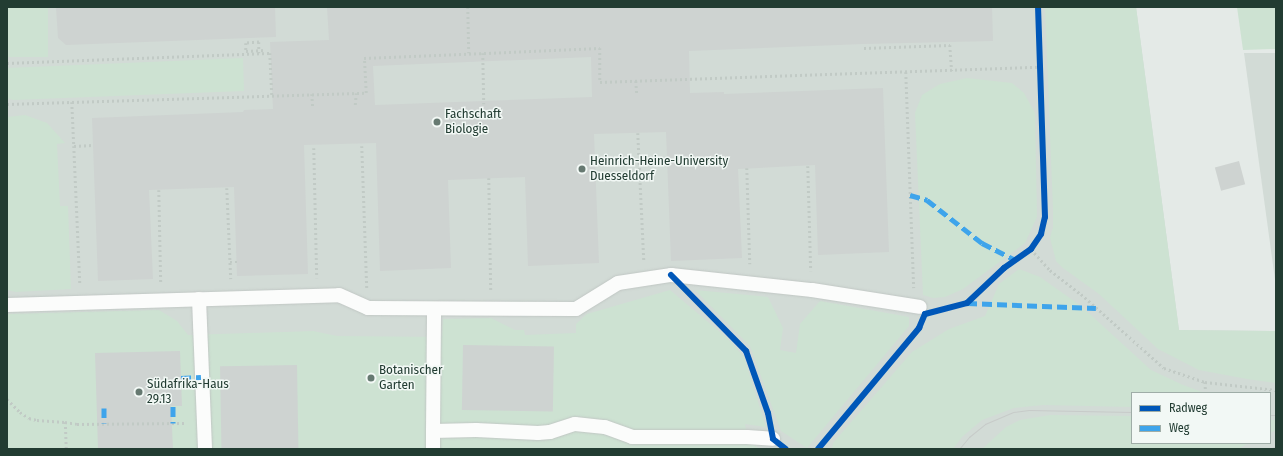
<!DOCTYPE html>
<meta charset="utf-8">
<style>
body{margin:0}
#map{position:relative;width:1283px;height:456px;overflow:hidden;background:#e4eae7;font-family:"Fira Sans Condensed",sans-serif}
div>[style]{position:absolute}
.built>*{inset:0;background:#d2dbd6}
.green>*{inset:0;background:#cde2d2;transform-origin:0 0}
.building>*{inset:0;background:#ced3d1;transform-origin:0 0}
.path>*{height:2.5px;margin-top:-1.25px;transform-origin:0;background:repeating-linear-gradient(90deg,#c1cac5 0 2px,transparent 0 5px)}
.roads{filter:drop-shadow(0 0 1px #c1c7c4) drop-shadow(0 0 1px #c1c7c4)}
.lane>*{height:14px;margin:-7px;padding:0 7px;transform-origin:7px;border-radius:7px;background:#fbfcfb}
.tram>*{height:1px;margin:-0.5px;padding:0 0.5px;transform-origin:0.5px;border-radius:0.5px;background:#c7cbc9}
.path-bridge>*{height:2.5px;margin-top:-1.25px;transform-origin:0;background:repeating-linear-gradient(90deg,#c1cac5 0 2px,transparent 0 5px)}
.quiet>*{height:5px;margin-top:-2.5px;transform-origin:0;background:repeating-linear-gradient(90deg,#3ea4eb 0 10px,transparent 0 15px)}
.cycleway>*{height:6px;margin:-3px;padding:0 3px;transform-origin:3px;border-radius:3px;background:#0057b8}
.dots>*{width:11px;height:11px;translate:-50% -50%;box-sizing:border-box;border:2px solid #f2f8f5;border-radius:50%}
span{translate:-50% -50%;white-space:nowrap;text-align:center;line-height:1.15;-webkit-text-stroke:3px #f2f8f5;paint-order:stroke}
.poi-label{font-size:13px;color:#223c32}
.left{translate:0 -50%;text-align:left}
.frame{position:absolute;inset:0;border:8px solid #223c32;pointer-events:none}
.legend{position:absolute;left:1131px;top:392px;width:140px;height:52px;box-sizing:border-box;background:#f2f8f5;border:1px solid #9fada7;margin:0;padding:5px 7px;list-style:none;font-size:12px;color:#223c32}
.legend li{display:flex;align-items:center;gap:8px;height:20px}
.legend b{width:20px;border:1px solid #9fada7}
</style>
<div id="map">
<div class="built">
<i style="clip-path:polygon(evenodd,7px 7px,1136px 7px,1179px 330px,1276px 331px,1276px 449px,7px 449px,7px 7px,1132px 393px,1270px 393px,1270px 443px,1132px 443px,1132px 393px)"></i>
<i style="clip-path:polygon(1244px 53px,1276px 53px,1276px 287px)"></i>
</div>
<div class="green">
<i style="left:7px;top:7px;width:41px;height:50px"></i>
<i style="clip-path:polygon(1045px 7px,1136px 7px,1179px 330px,1276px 331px,1276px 383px,1247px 379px,1199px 370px,1158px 349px,1099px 294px,1063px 268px,1056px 261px,1050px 238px,1053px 227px,1053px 210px)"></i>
<i style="clip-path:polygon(1237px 7px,1276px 7px,1276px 49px,1243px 50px)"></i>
<i style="clip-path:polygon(243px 58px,244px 91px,13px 100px,7px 98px,7px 68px)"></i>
<i style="clip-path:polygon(967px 78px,1012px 83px,1024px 93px,1035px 113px,1037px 217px,1025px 243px,963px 289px,945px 297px,933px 298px,923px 295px,915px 113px,922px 95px,940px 84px)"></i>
<i style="clip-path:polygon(25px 115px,47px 123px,65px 143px,57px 144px,60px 206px,68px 206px,71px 289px,16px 292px,7px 290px,7px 117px)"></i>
<i style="clip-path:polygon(1019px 269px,1040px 277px,1081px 306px,1151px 370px,1183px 385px,1205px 393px,1132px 393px,1132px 407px,1043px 405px,1014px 408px,982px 420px,962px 437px,953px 449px,832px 449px,833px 443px,912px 352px,949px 329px,985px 316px,999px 284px)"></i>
<i style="clip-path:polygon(670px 290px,727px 338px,744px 357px,766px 427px,745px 424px,748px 441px,760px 449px,7px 449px,7px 314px,159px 310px,177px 321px,188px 335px,313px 331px,337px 336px,442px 337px,443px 319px,491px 318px,515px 330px,524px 330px,525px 335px,576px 333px,576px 324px,587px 314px)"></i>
<i style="clip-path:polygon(695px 290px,768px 297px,783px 328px,780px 350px,796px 353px,800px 324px,820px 301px,909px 317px,909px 326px,807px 448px,781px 431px,750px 346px)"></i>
<i style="clip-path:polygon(1050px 415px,1132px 416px,1132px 443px,1248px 443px,1239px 449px,982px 449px,1006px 427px,1020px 420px)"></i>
<i style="clip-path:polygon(1270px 420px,1276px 420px,1276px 430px,1270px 433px)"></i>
</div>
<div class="building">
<i style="clip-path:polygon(56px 7px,275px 7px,276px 37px,66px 45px,58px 38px)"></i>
<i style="clip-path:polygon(evenodd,327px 7px,992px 7px,993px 41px,863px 44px,689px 51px,690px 93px,724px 92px,724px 94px,883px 88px,889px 252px,818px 255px,815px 165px,738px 169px,742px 258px,671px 261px,666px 132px,594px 134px,599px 263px,528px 266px,525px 177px,448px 180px,451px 268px,380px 271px,376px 143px,304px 145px,308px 274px,237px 276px,234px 187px,149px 190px,153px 279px,98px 281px,92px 118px,243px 112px,244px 110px,273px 109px,270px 42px,329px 40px,327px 7px,591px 57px,592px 97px,375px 105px,373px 66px,591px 57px)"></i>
<i style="left:1239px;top:161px;width:24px;height:25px;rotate:75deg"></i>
<i style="left:463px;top:345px;width:91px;height:65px;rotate:1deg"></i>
<i style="clip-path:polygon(180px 351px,182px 406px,171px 406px,173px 449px,98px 449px,95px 353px)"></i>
<i style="left:297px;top:365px;width:84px;height:77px;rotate:89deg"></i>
</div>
<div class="path">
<i style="left:468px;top:7px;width:46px;rotate:88.8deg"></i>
<i style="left:259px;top:42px;width:11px;rotate:90deg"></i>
<i style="left:864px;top:48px;width:86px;rotate:-2deg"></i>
<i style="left:950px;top:45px;width:26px;rotate:86deg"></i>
<i style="left:483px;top:53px;width:51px;rotate:88.9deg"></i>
<i style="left:7px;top:63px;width:263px;rotate:-2.2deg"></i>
<i style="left:270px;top:53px;width:43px;rotate:87.3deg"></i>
<i style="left:906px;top:72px;width:216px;rotate:87.9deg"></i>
<i style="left:636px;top:81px;width:14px;rotate:86deg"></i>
<i style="left:312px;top:94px;width:13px;rotate:86deg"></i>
<i style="left:72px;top:102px;width:44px;rotate:87.4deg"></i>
<i style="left:74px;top:146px;width:19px;rotate:-3deg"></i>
<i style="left:7px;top:104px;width:359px;rotate:-1.8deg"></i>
<i style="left:366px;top:93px;width:35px;rotate:-93deg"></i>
<i style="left:364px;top:58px;width:236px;rotate:-2.4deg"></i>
<i style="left:600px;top:48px;width:34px;rotate:90deg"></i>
<i style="left:600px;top:82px;width:440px;rotate:-2deg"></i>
<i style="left:355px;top:105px;width:12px;rotate:-85deg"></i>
<i style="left:638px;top:133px;width:128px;rotate:87.3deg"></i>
<i style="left:74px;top:146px;width:137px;rotate:87.5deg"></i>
<i style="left:362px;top:146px;width:142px;rotate:88deg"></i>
<i style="left:314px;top:148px;width:130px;rotate:88.7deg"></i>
<i style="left:808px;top:166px;width:105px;rotate:88.4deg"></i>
<i style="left:747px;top:168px;width:96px;rotate:88.2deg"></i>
<i style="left:489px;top:178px;width:112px;rotate:89deg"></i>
<i style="left:227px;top:188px;width:91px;rotate:87.5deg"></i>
<i style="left:159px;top:190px;width:92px;rotate:88.8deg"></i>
<i style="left:1031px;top:249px;width:28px;rotate:48deg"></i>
<i style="left:1050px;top:270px;width:39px;rotate:38deg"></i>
<i style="left:1081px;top:294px;width:111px;rotate:41.7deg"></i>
<i style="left:1164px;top:368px;width:43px;rotate:18.9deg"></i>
<i style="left:1205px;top:382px;width:71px;rotate:6.4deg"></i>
<i style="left:230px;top:262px;width:7px"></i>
<i style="left:938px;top:310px;width:30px;rotate:-14deg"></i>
<i style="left:967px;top:303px;width:51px;rotate:-43.4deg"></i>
<i style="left:1004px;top:268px;width:33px;rotate:-35deg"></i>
<i style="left:1031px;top:249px;width:18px;rotate:-56deg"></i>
<i style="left:1041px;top:234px;width:17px;rotate:-77deg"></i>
<i style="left:1045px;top:217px;width:210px;rotate:-91.9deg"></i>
<i style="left:1205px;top:382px;width:11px;rotate:85deg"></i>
<i style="left:7px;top:399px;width:18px;rotate:45deg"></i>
<i style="left:20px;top:412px;width:11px;rotate:34deg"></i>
<i style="left:29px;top:418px;width:8px;rotate:14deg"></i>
<i style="left:37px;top:420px;width:28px;rotate:4deg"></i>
<i style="left:66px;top:449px;width:27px;rotate:-92deg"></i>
<i style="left:65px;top:422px;width:12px;rotate:9deg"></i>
<i style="left:77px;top:424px;width:108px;rotate:-0.5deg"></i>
<i style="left:818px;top:449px;width:161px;rotate:-50.3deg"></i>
</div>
<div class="roads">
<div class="lane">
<i style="left:199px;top:299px;width:150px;rotate:87.7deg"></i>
<i style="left:7px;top:305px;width:332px;rotate:-1.7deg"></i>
<i style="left:339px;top:295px;width:32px;rotate:24deg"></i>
<i style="left:368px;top:308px;width:208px;rotate:0.3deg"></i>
<i style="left:576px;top:309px;width:49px;rotate:-31.8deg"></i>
<i style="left:618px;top:283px;width:54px;rotate:-8.6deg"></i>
<i style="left:671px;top:275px;width:142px;rotate:6.1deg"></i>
<i style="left:812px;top:290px;width:109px;rotate:8.9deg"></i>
<i style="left:433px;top:431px;width:122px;rotate:-89.5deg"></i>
<i style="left:433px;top:449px;width:18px;rotate:-90deg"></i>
<i style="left:433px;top:431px;width:43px;rotate:-1.3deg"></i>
<i style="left:476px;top:430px;width:62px;rotate:2.8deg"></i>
<i style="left:538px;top:433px;width:12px;rotate:-5deg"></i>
<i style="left:550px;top:432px;width:26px;rotate:-18deg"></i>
<i style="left:575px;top:424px;width:30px;rotate:6deg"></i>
<i style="left:605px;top:427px;width:29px;rotate:20deg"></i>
<i style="left:632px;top:437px;width:115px"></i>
<i style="left:747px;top:437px;width:26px;rotate:4deg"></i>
</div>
</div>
<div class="tram">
<i style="left:1270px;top:415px;width:6px"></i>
<i style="left:959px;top:449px;width:16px;rotate:-50deg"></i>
<i style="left:969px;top:437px;width:21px;rotate:-39deg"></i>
<i style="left:985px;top:424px;width:30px;rotate:-23deg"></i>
<i style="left:1013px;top:412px;width:16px;rotate:-7deg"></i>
<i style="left:1029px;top:410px;width:103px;rotate:1.1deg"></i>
<i style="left:1270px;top:449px;width:7px;rotate:-27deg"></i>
</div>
<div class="path-bridge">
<i style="left:259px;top:42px;width:13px;rotate:176deg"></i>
<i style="left:246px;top:43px;width:8px;rotate:90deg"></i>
<i style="left:246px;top:51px;width:19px;rotate:-3deg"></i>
</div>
<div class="quiet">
<i style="left:910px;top:195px;width:18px;rotate:16deg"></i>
<i style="left:927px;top:200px;width:70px;rotate:38deg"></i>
<i style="left:982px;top:243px;width:37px;rotate:27deg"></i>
<i style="left:967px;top:303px;width:129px;rotate:2.2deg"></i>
<i style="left:181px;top:378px;width:20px;rotate:-3deg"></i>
<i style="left:173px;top:406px;width:17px;rotate:90deg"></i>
<i style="left:104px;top:408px;width:15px;rotate:90deg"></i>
</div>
<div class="cycleway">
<i style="left:671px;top:275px;width:107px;rotate:45.4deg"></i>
<i style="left:746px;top:351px;width:66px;rotate:70.5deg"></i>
<i style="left:768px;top:413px;width:26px;rotate:79deg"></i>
<i style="left:773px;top:439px;width:16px;rotate:38deg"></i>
<i style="left:818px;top:449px;width:158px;rotate:-50.1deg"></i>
<i style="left:919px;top:328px;width:15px;rotate:-67deg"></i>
<i style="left:925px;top:314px;width:43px;rotate:-14.7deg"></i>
<i style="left:967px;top:303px;width:51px;rotate:-43.4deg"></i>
<i style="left:1004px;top:268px;width:33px;rotate:-35deg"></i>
<i style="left:1031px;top:249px;width:18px;rotate:-56deg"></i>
<i style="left:1041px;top:234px;width:17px;rotate:-77deg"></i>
<i style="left:1045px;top:217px;width:210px;rotate:-91.9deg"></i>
</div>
<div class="dots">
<i style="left:437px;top:122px;background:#667971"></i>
<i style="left:582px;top:169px;background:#667971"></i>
<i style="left:371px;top:378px;background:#667971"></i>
<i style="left:139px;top:392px;background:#667971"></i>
</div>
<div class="poi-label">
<span class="left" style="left:445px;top:122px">Fachschaft<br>Biologie</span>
<span class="left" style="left:590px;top:169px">Heinrich-Heine-University<br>Duesseldorf</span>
<span class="left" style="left:379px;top:378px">Botanischer<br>Garten</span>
<span class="left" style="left:147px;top:392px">Südafrika-Haus<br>29.13</span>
</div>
<div class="frame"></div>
<ul class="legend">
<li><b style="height:5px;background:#0057b8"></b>Radweg</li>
<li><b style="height:5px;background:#3ea4eb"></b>Weg</li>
</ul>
</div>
